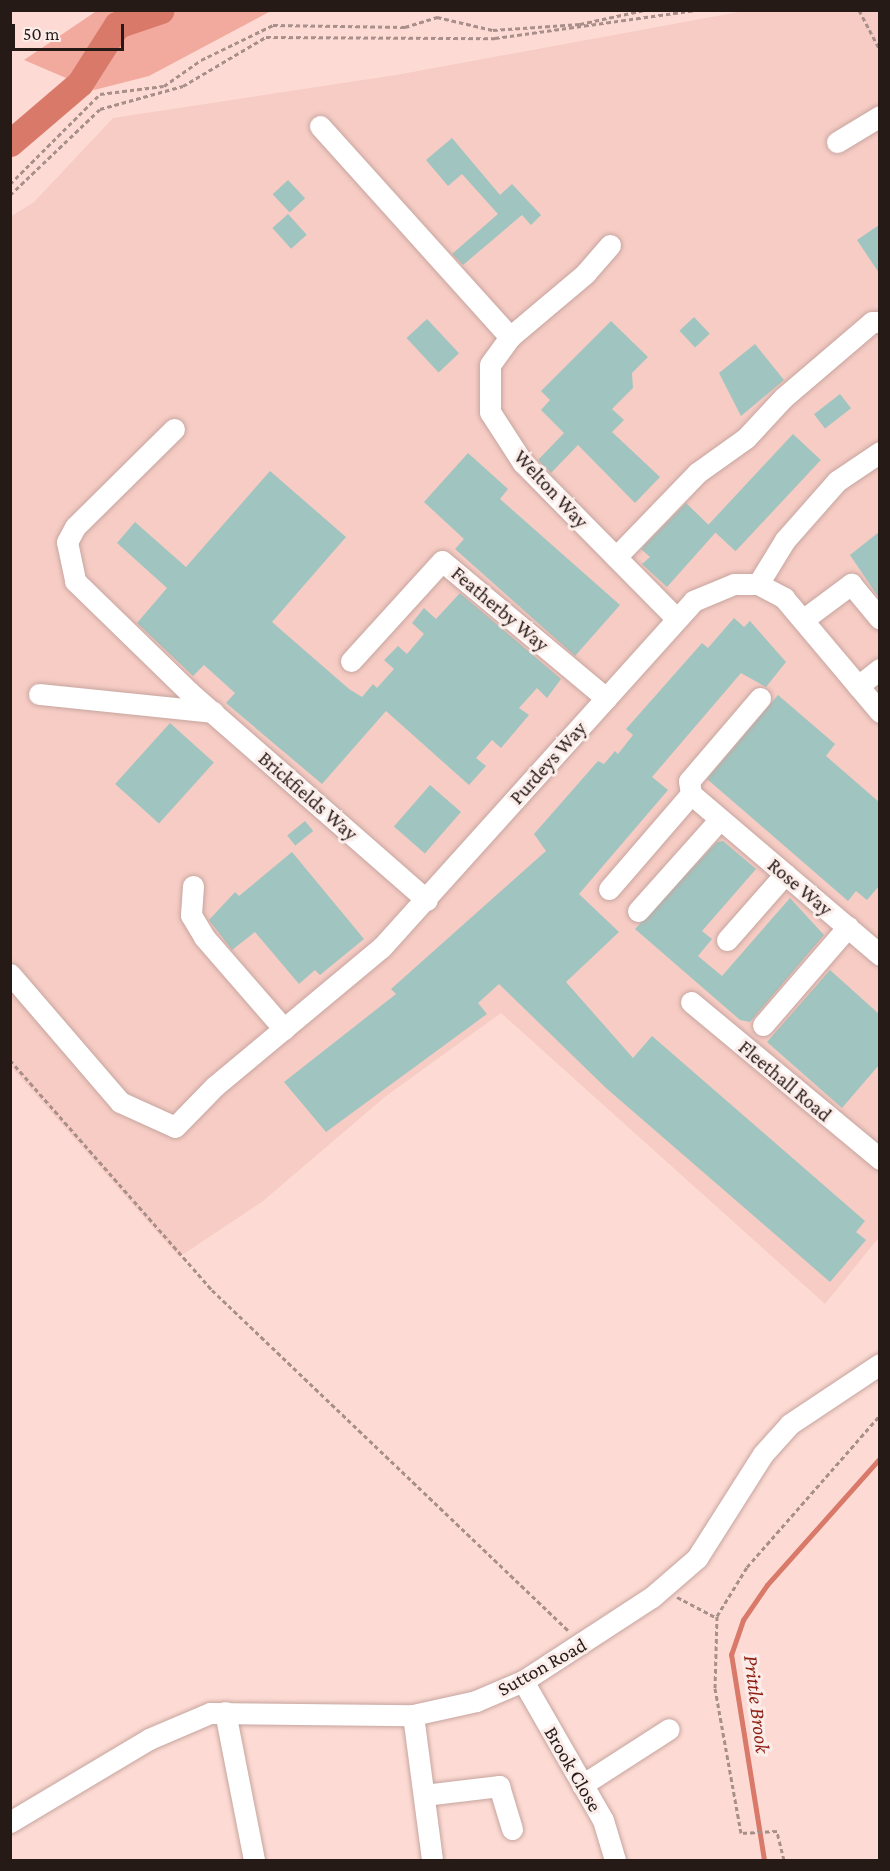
<!DOCTYPE html>
<style>
body{margin:0}
#map{position:relative;width:890px;height:1871px;overflow:hidden;background:#fddbd4;font-family:"Crimson Pro",serif}
div>[style]{position:absolute}
.built>*{inset:0;background:#f6ccc4}
.green>*{inset:0;background:#f1aa9d}
.stream>*{height:4.5px;margin:-2.25px;padding:0 2.25px;transform-origin:2.25px;border-radius:2.25px;background:#d87969}
.river>*{height:27px;margin:-13.5px;padding:0 13.5px;transform-origin:13.5px;border-radius:13.5px;background:#d87969}
.building>*{inset:0;background:#a0c5c0;transform-origin:0 0}
.path>*{height:3px;margin-top:-1.5px;transform-origin:0;background:repeating-linear-gradient(90deg,#a88f89 0 4.5px,transparent 0 7.5px)}
.roads{filter:drop-shadow(0 0 2px #c6a59f) drop-shadow(0 0 2px #c6a59f)}
.minor>*{height:21px;margin:-10.5px;padding:0 10.5px;transform-origin:10.5px;border-radius:10.5px;background:#fff}
span{translate:-50% -50%;white-space:nowrap;text-align:center;line-height:1.15;-webkit-text-stroke:6px #fbedea;paint-order:stroke}
.street-label{font-size:20px;color:#261a17}
.water-label{font-size:21px;color:#8f1e11;font-style:italic}
.frame{position:absolute;inset:0;border:12px solid #261a17;pointer-events:none}
.scale{position:absolute;left:12px;top:24px;width:112px;height:27px;box-sizing:border-box;border:3px solid #261a17;border-top:0;padding-left:8px;font-size:18px;line-height:21px;white-space:nowrap;color:#261a17;-webkit-text-stroke:4px #fbedea;paint-order:stroke}
</style>
<div id="map">
<div class="built">
<i style="clip-path:polygon(744px 11px,879px 11px,880px 1236px,825px 1304px,501px 1013px,386px 1096px,263px 1201px,179px 1257px,11px 1067px,10px 217px,34px 202px,113px 118px,396px 75px)"></i>
</div>
<div class="green">
<i style="clip-path:polygon(98px 10px,383px 10px,383px 11px,269px 12px,149px 76px,94px 90px,24px 60px)"></i>
</div>
<div class="stream">
<i style="left:764px;top:1860px;width:208px;rotate:-99.1deg"></i>
<i style="left:731px;top:1655px;width:37px;rotate:-71deg"></i>
<i style="left:743px;top:1620px;width:42px;rotate:-55.6deg"></i>
<i style="left:767px;top:1585px;width:170px;rotate:-48.3deg"></i>
</div>
<div class="river">
<i style="left:10px;top:143px;width:92px;rotate:-40.6deg"></i>
<i style="left:80px;top:83px;width:69px;rotate:-57.5deg"></i>
<i style="left:117px;top:25px;width:46px;rotate:-18.8deg"></i>
</div>
<div class="building">
<i style="clip-path:polygon(452px 138px,500px 195px,512px 184px,541px 215px,531px 225px,522px 215px,463px 265px,452px 254px,498px 214px,462px 174px,448px 186px,426px 160px)"></i>
<i style="left:288px;top:180px;width:25px;height:21px;rotate:47deg"></i>
<i style="left:288px;top:214px;width:28px;height:21px;rotate:48deg"></i>
<i style="clip-path:polygon(879px 225px,879px 273px,857px 240px)"></i>
<i style="left:694px;top:317px;width:23px;height:20px;rotate:47deg"></i>
<i style="left:427px;top:319px;width:47px;height:28px;rotate:47deg"></i>
<i style="clip-path:polygon(611px 321px,648px 357px,632px 373px,633px 388px,612px 409px,624px 420px,612px 432px,660px 477px,635px 503px,578px 445px,551px 473px,538px 460px,564px 433px,541px 410px,550px 400px,541px 391px)"></i>
<i style="clip-path:polygon(755px 344px,784px 380px,741px 416px,719px 373px)"></i>
<i style="left:840px;top:394px;width:18px;height:33px;rotate:52deg"></i>
<i style="left:793px;top:434px;width:38px;height:125px;rotate:43deg"></i>
<i style="clip-path:polygon(468px 453px,508px 489px,500px 499px,620px 605px,575px 656px,455px 549px,464px 539px,424px 502px)"></i>
<i style="clip-path:polygon(270px 471px,346px 537px,272px 622px,349px 689px,362px 697px,373px 684px,377px 688px,394px 669px,384px 660px,398px 646px,407px 654px,424px 634px,412px 623px,424px 608px,436px 619px,460px 593px,561px 679px,547px 698px,537px 688px,519px 708px,529px 715px,501px 748px,492px 740px,476px 758px,486px 766px,469px 785px,386px 711px,322px 784px,226px 703px,235px 693px,204px 665px,193px 676px,137px 623px,167px 588px,117px 543px,135px 522px,186px 567px)"></i>
<i style="clip-path:polygon(686px 503px,716px 532px,667px 587px,642px 564px,650px 557px,641px 549px)"></i>
<i style="clip-path:polygon(879px 532px,879px 598px,850px 555px)"></i>
<i style="clip-path:polygon(734px 618px,744px 627px,750px 621px,786px 662px,766px 687px,741px 673px,652px 777px,668px 790px,579px 894px,619px 932px,566px 982px,633px 1058px,652px 1036px,865px 1221px,856px 1232px,866px 1240px,830px 1282px,606px 1088px,499px 984px,478px 1003px,487px 1014px,326px 1132px,284px 1082px,396px 994px,391px 989px,546px 851px,534px 834px,598px 761px,604px 764px,615px 751px,618px 754px,633px 735px,626px 729px,702px 643px,708px 648px)"></i>
<i style="clip-path:polygon(778px 695px,835px 744px,826px 756px,879px 802px,879px 886px,867px 900px,856px 891px,848px 901px,707px 779px)"></i>
<i style="left:170px;top:723px;width:59px;height:82px;rotate:42deg"></i>
<i style="left:430px;top:785px;width:41px;height:55px;rotate:41deg"></i>
<i style="left:305px;top:821px;width:13px;height:23px;rotate:51deg"></i>
<i style="clip-path:polygon(723px 841px,756px 869px,702px 931px,712px 939px,698px 956px,722px 976px,790px 898px,824px 935px,750px 1022px,740px 1020px,635px 929px,717px 842px)"></i>
<i style="clip-path:polygon(292px 852px,364px 939px,320px 975px,315px 970px,299px 984px,255px 932px,232px 950px,209px 920px,235px 892px,239px 896px)"></i>
<i style="clip-path:polygon(830px 970px,879px 1014px,879px 1065px,842px 1108px,767px 1042px)"></i>
</div>
<div class="path">
<i style="left:859px;top:10px;width:45px;rotate:62.3deg"></i>
<i style="left:10px;top:184px;width:127px;rotate:-45deg"></i>
<i style="left:100px;top:94px;width:64px;rotate:-7.1deg"></i>
<i style="left:164px;top:86px;width:45px;rotate:-35.1deg"></i>
<i style="left:201px;top:60px;width:80px;rotate:-25.9deg"></i>
<i style="left:273px;top:25px;width:132px;rotate:0.9deg"></i>
<i style="left:405px;top:27px;width:34px;rotate:-17deg"></i>
<i style="left:437px;top:17px;width:57px;rotate:13.1deg"></i>
<i style="left:493px;top:30px;width:87px;rotate:-3.9deg"></i>
<i style="left:580px;top:24px;width:66px;rotate:-12.3deg"></i>
<i style="left:10px;top:195px;width:124px;rotate:-43.7deg"></i>
<i style="left:100px;top:109px;width:86px;rotate:-15.5deg"></i>
<i style="left:183px;top:86px;width:96px;rotate:-30.6deg"></i>
<i style="left:266px;top:37px;width:229px;rotate:0.3deg"></i>
<i style="left:495px;top:38px;width:205px;rotate:-7.9deg"></i>
<i style="left:10px;top:1060px;width:306px;rotate:48.7deg"></i>
<i style="left:212px;top:1290px;width:494px;rotate:43.7deg"></i>
<i style="left:677px;top:1597px;width:45px;rotate:27.7deg"></i>
<i style="left:784px;top:1860px;width:30px;rotate:-104deg"></i>
<i style="left:777px;top:1831px;width:36px;rotate:177deg"></i>
<i style="left:741px;top:1833px;width:147px;rotate:-100.2deg"></i>
<i style="left:715px;top:1688px;width:72px;rotate:-88.4deg"></i>
<i style="left:717px;top:1616px;width:57px;rotate:-58.5deg"></i>
<i style="left:747px;top:1567px;width:202px;rotate:-48.8deg"></i>
</div>
<div class="roads">
<div class="minor">
<i style="left:320px;top:126px;width:284px;rotate:48deg"></i>
<i style="left:837px;top:142px;width:50px;rotate:-31.2deg"></i>
<i style="left:610px;top:245px;width:37px;rotate:131deg"></i>
<i style="left:586px;top:273px;width:99px;rotate:139.9deg"></i>
<i style="left:510px;top:337px;width:34px;rotate:126deg"></i>
<i style="left:490px;top:365px;width:47px;rotate:90deg"></i>
<i style="left:490px;top:412px;width:61px;rotate:57.1deg"></i>
<i style="left:523px;top:463px;width:218px;rotate:45.4deg"></i>
<i style="left:174px;top:429px;width:139px;rotate:135.3deg"></i>
<i style="left:75px;top:527px;width:17px;rotate:118deg"></i>
<i style="left:67px;top:542px;width:40px;rotate:78deg"></i>
<i style="left:75px;top:581px;width:159px;rotate:44.2deg"></i>
<i style="left:189px;top:692px;width:316px;rotate:41.2deg"></i>
<i style="left:616px;top:557px;width:117px;rotate:-46deg"></i>
<i style="left:697px;top:473px;width:60px;rotate:-35.5deg"></i>
<i style="left:746px;top:438px;width:54px;rotate:-47.2deg"></i>
<i style="left:783px;top:398px;width:117px;rotate:-40.5deg"></i>
<i style="left:872px;top:322px;width:8px"></i>
<i style="left:758px;top:584px;width:52px;rotate:-58.5deg"></i>
<i style="left:785px;top:540px;width:79px;rotate:-48.6deg"></i>
<i style="left:837px;top:481px;width:52px;rotate:-34deg"></i>
<i style="left:804px;top:619px;width:59px;rotate:-36.7deg"></i>
<i style="left:851px;top:584px;width:45px;rotate:50.4deg"></i>
<i style="left:351px;top:661px;width:135px;rotate:-47.7deg"></i>
<i style="left:442px;top:561px;width:214px;rotate:39.9deg"></i>
<i style="left:858px;top:686px;width:28px;rotate:-38deg"></i>
<i style="left:39px;top:694px;width:175px;rotate:5.9deg"></i>
<i style="left:760px;top:698px;width:109px;rotate:130.5deg"></i>
<i style="left:689px;top:781px;width:13px;rotate:81deg"></i>
<i style="left:691px;top:794px;width:248px;rotate:40.4deg"></i>
<i style="left:193px;top:886px;width:29px;rotate:94deg"></i>
<i style="left:191px;top:915px;width:26px;rotate:59deg"></i>
<i style="left:204px;top:937px;width:122px;rotate:49deg"></i>
<i style="left:609px;top:889px;width:125px;rotate:-49.2deg"></i>
<i style="left:638px;top:911px;width:123px;rotate:-48.3deg"></i>
<i style="left:727px;top:940px;width:88px;rotate:-48.7deg"></i>
<i style="left:10px;top:974px;width:169px;rotate:49.3deg"></i>
<i style="left:120px;top:1102px;width:60px;rotate:24.4deg"></i>
<i style="left:175px;top:1127px;width:57px;rotate:-45.7deg"></i>
<i style="left:215px;top:1086px;width:217px;rotate:-39.8deg"></i>
<i style="left:382px;top:947px;width:465px;rotate:-48deg"></i>
<i style="left:693px;top:601px;width:44px;rotate:-22.5deg"></i>
<i style="left:734px;top:584px;width:24px"></i>
<i style="left:758px;top:584px;width:30px;rotate:28deg"></i>
<i style="left:784px;top:598px;width:149px;rotate:49.9deg"></i>
<i style="left:691px;top:1002px;width:246px;rotate:39.7deg"></i>
<i style="left:763px;top:1025px;width:130px;rotate:-49.1deg"></i>
<i style="left:523px;top:1681px;width:160px;rotate:60.1deg"></i>
<i style="left:603px;top:1820px;width:42px;rotate:73.3deg"></i>
<i style="left:225px;top:1712px;width:151px;rotate:78.9deg"></i>
<i style="left:413px;top:1715px;width:146px;rotate:82.5deg"></i>
<i style="left:582px;top:1785px;width:103px;rotate:-32.8deg"></i>
<i style="left:424px;top:1795px;width:76px;rotate:-6.8deg"></i>
<i style="left:499px;top:1786px;width:45px;rotate:73.2deg"></i>
<i style="left:10px;top:1822px;width:162px;rotate:-30.8deg"></i>
<i style="left:149px;top:1739px;width:66px;rotate:-23.1deg"></i>
<i style="left:210px;top:1713px;width:203px;rotate:0.6deg"></i>
<i style="left:413px;top:1715px;width:65px;rotate:-12.5deg"></i>
<i style="left:476px;top:1701px;width:51px;rotate:-23.1deg"></i>
<i style="left:523px;top:1681px;width:154px;rotate:-33.1deg"></i>
<i style="left:652px;top:1597px;width:60px;rotate:-40.9deg"></i>
<i style="left:697px;top:1558px;width:123px;rotate:-57.6deg"></i>
<i style="left:763px;top:1454px;width:40px;rotate:-48deg"></i>
<i style="left:790px;top:1424px;width:108px;rotate:-33.7deg"></i>
</div>
</div>
<div class="street-label">
<span style="left:551px;top:489px;rotate:47deg">Welton Way</span>
<span style="left:500px;top:609px;rotate:40deg">Featherby Way</span>
<span style="left:548px;top:763px;rotate:-48deg">Purdeys Way</span>
<span style="left:308px;top:796px;rotate:41deg">Brickfields Way</span>
<span style="left:800px;top:887px;rotate:40deg">Rose Way</span>
<span style="left:785px;top:1081px;rotate:40deg">Fleethall Road</span>
<span style="left:542px;top:1667px;rotate:-29deg">Sutton Road</span>
<span style="left:573px;top:1769px;rotate:60deg">Brook Close</span>
</div>
<div class="water-label">
<span style="left:757px;top:1704px;rotate:83deg">Prittle Brook</span>
</div>
<div class="frame"></div>
<div class="scale">50 m</div>
</div>
